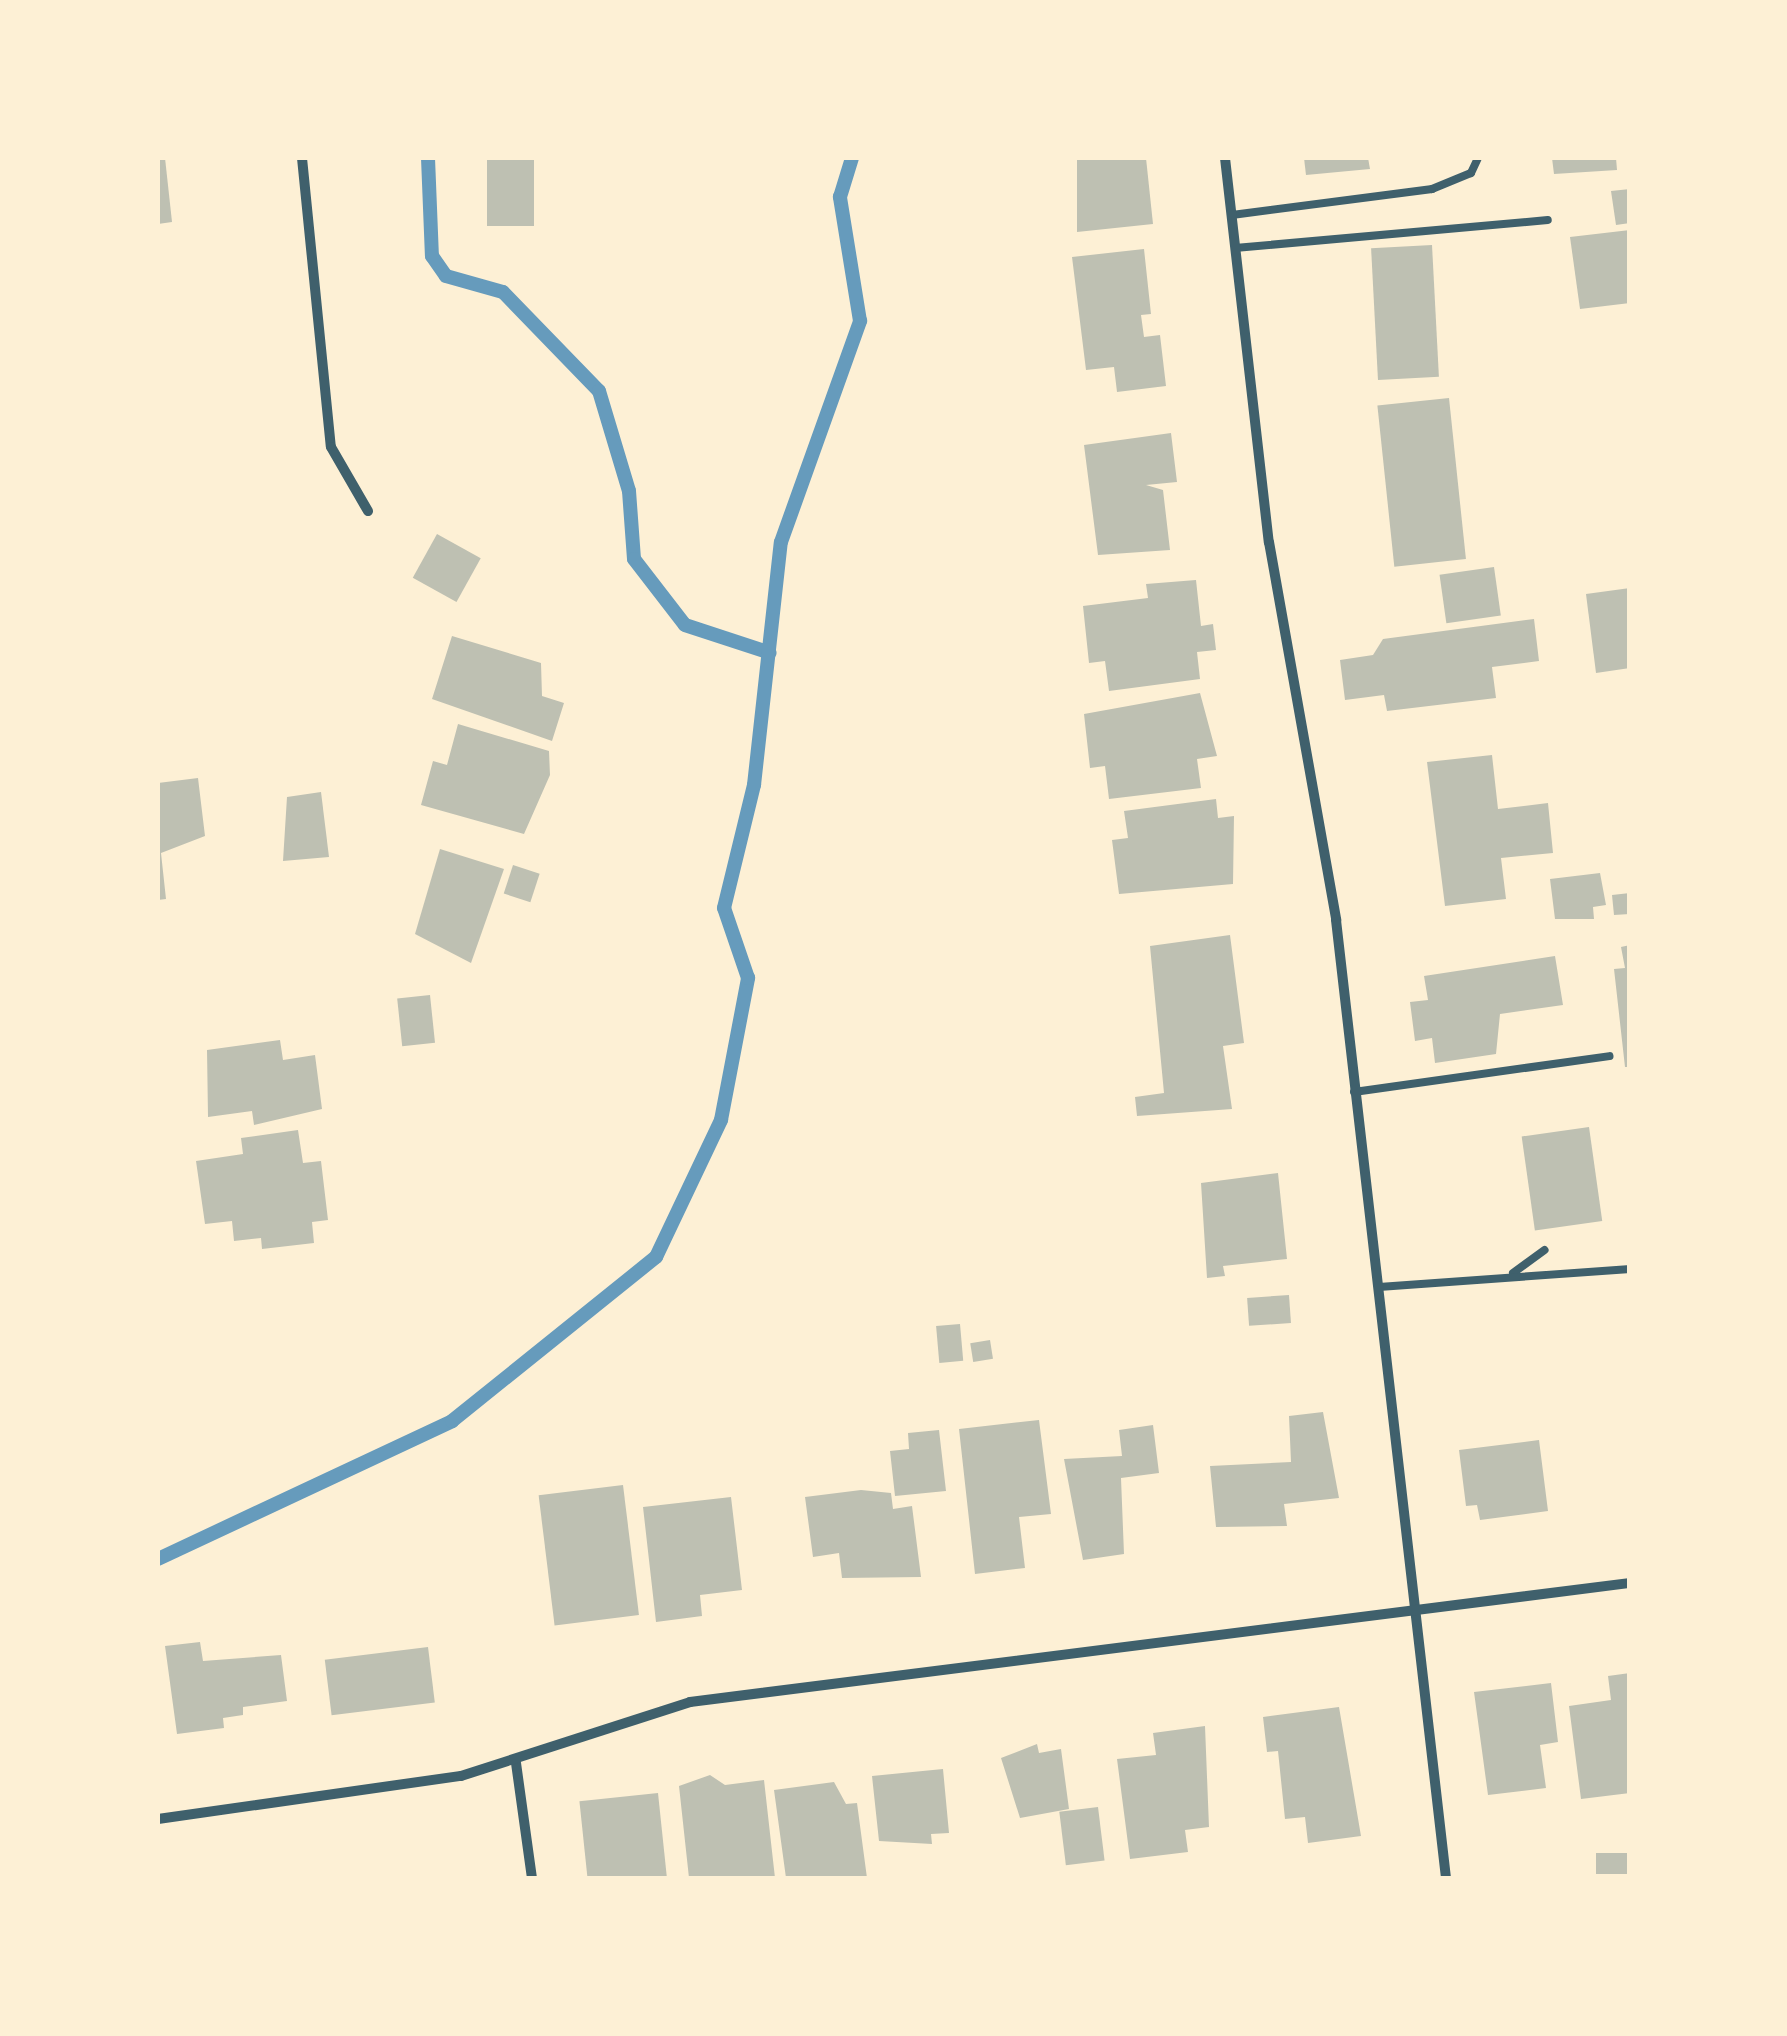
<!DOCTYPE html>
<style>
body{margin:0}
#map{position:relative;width:1787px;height:2036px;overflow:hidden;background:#fdf0d5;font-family:Ubuntu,sans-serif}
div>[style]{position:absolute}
.stream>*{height:14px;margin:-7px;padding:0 7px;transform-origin:7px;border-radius:7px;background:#669bbc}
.building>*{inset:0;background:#bec0b2;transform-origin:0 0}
.service>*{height:8px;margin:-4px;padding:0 4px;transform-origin:4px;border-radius:4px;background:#3f606c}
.minor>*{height:10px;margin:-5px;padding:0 5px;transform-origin:5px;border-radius:5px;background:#3f606c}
span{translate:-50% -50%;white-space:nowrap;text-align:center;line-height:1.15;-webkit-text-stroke:10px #fdf0d5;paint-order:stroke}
.frame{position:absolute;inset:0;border:160px solid #fdf0d5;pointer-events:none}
</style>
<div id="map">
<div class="stream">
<i style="left:428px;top:158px;width:98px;rotate:87.7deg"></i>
<i style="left:432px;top:256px;width:24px;rotate:55deg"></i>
<i style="left:446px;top:276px;width:59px;rotate:15.7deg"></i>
<i style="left:503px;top:292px;width:138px;rotate:45.9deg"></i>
<i style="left:599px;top:391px;width:104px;rotate:73.3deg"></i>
<i style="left:629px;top:491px;width:68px;rotate:85.8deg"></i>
<i style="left:634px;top:559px;width:83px;rotate:52.3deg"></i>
<i style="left:685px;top:625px;width:89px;rotate:18.2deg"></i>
<i style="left:158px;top:1559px;width:325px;rotate:-25.1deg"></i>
<i style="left:452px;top:1421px;width:262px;rotate:-38.8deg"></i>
<i style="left:656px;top:1257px;width:152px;rotate:-64.6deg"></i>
<i style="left:721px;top:1120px;width:145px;rotate:-79.2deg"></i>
<i style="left:748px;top:978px;width:74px;rotate:-108.9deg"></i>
<i style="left:724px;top:908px;width:127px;rotate:-76.3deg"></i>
<i style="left:754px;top:785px;width:244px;rotate:-83.7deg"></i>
<i style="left:781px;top:542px;width:235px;rotate:-70.3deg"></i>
<i style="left:860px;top:321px;width:126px;rotate:-99.2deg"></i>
<i style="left:840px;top:197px;width:41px;rotate:-72.9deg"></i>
</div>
<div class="building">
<i style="clip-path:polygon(158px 158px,165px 158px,172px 222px,158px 224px)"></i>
<i style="left:487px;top:158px;width:47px;height:68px"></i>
<i style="clip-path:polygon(1077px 158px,1146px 158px,1153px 224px,1077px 232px)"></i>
<i style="clip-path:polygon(1304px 158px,1368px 158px,1370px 169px,1306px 175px)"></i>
<i style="clip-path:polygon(1552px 158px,1616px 158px,1617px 170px,1554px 174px)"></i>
<i style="clip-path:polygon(1630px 189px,1630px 223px,1616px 225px,1611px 191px)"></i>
<i style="clip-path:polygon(1630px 230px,1630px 303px,1580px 309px,1570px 237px)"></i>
<i style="left:1432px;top:245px;width:132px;height:61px;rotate:87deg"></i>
<i style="clip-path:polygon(1144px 249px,1151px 314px,1141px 315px,1144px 337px,1160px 335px,1166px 386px,1117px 392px,1114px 367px,1086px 370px,1072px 257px)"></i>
<i style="left:1449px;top:398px;width:162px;height:72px;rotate:84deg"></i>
<i style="clip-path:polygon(1171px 433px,1177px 482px,1146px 485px,1163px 490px,1170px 550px,1098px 555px,1084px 445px)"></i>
<i style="left:437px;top:534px;width:50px;height:50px;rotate:29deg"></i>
<i style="left:1494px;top:567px;width:49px;height:55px;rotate:82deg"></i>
<i style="clip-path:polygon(1196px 580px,1201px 626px,1213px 624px,1216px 650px,1197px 652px,1200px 679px,1109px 691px,1105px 661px,1089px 663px,1083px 606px,1148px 598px,1146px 584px)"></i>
<i style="clip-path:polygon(1630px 588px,1630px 668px,1596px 673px,1586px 594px)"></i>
<i style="clip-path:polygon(1534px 619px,1539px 661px,1492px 667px,1496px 698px,1387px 711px,1384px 695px,1345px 700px,1340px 660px,1373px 655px,1383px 639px)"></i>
<i style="clip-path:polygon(452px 636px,541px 663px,542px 696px,564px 703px,552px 741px,432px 699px)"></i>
<i style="clip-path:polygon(1200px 693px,1217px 756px,1197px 759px,1201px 788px,1109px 799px,1105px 766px,1090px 768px,1084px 714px)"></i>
<i style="clip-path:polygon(458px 724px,549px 751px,550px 775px,524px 834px,421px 805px,433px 761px,447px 765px)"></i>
<i style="clip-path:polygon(1492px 755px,1498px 809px,1548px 803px,1553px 853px,1501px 858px,1506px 899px,1445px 906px,1427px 762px)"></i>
<i style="clip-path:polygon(198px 778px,205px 836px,161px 853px,166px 899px,158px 900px,158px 783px)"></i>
<i style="clip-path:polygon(321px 792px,329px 857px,283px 861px,287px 797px)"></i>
<i style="clip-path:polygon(1216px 799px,1218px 818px,1234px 816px,1233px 884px,1119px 894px,1112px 840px,1128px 838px,1124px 811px)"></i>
<i style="clip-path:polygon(440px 849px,504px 869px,471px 963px,415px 934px)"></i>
<i style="left:513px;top:865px;width:28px;height:30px;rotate:18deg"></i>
<i style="clip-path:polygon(1600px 873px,1606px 905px,1593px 907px,1594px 919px,1555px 919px,1550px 879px)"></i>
<i style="clip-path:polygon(1630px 893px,1630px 914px,1614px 915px,1612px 895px)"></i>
<i style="clip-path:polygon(1230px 935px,1244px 1043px,1223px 1046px,1232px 1109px,1137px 1116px,1135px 1097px,1164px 1093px,1150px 946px)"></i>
<i style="clip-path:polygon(1630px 945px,1630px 1067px,1625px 1067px,1614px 969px,1625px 968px,1621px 947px)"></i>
<i style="clip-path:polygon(1555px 956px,1563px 1005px,1500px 1014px,1496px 1054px,1435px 1063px,1432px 1038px,1415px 1041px,1410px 1002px,1428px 1000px,1424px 976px)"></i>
<i style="left:430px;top:995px;width:48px;height:33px;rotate:84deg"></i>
<i style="clip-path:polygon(280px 1040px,283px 1060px,315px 1055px,322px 1109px,254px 1125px,252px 1111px,208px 1117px,207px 1050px)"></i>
<i style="left:1589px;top:1127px;width:95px;height:68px;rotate:82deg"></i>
<i style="clip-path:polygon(298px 1130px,303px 1163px,321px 1161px,328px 1220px,312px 1222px,314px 1243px,262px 1249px,261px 1238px,234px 1241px,232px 1221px,205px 1224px,196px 1161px,243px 1154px,241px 1138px)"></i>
<i style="clip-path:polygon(1278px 1173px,1287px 1259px,1223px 1266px,1225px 1276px,1207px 1278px,1201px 1183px)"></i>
<i style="left:1289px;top:1295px;width:28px;height:42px;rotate:86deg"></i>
<i style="left:960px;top:1324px;width:37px;height:24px;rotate:85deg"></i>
<i style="left:990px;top:1340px;width:19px;height:20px;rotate:81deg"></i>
<i style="clip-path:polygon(1323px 1412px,1339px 1498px,1284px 1504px,1287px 1526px,1216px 1527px,1210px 1466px,1291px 1462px,1289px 1416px)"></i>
<i style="clip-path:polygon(1039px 1420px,1051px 1514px,1019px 1517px,1025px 1568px,975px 1574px,959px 1429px)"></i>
<i style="clip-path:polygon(1153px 1425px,1159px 1473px,1121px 1478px,1124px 1554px,1083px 1560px,1064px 1459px,1122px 1456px,1119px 1430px)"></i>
<i style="clip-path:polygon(939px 1430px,946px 1491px,895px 1496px,890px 1451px,909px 1449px,908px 1433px)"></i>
<i style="clip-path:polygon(1539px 1440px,1548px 1511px,1480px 1520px,1477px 1505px,1466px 1506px,1459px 1450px)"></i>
<i style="left:623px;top:1485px;width:131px;height:85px;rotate:83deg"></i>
<i style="clip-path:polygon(861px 1490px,891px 1493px,893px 1509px,912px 1506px,921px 1577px,842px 1578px,839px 1553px,813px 1557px,805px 1497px)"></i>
<i style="clip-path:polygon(731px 1497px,742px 1590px,700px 1595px,702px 1616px,656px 1622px,643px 1507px)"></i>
<i style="clip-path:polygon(200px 1642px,203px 1661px,281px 1655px,287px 1701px,243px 1707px,243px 1715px,223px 1718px,224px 1728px,177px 1734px,165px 1646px)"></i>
<i style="left:428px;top:1647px;width:56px;height:104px;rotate:83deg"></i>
<i style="clip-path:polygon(1630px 1673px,1630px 1793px,1581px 1799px,1569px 1706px,1611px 1700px,1608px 1676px)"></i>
<i style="clip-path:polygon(1551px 1683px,1558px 1742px,1540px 1745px,1546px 1788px,1488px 1795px,1474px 1692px)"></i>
<i style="clip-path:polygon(1339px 1707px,1361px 1836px,1308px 1843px,1305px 1817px,1285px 1819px,1278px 1751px,1267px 1752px,1263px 1717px)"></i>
<i style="clip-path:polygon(1205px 1726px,1209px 1827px,1185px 1830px,1188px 1852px,1130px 1859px,1117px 1759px,1156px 1755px,1153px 1733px)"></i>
<i style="clip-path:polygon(1037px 1744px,1039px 1753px,1061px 1749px,1069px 1809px,1020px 1818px,1001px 1758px)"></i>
<i style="clip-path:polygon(943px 1769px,949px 1833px,931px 1834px,932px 1844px,879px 1841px,872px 1776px)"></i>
<i style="clip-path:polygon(710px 1775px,725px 1785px,764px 1780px,775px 1878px,689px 1878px,679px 1786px)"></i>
<i style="clip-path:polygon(834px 1782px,846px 1804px,857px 1803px,867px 1878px,786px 1878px,774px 1790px)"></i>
<i style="left:658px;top:1793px;width:85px;height:79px;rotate:84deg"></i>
<i style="left:1098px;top:1807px;width:54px;height:39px;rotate:83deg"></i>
<i style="left:1630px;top:1853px;width:21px;height:34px;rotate:90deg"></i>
</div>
<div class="service">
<i style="left:1232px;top:215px;width:202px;rotate:-7.4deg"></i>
<i style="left:1432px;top:189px;width:42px;rotate:-22.3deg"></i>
<i style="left:1471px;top:173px;width:17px;rotate:-65deg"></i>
<i style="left:1235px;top:248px;width:314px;rotate:-5.1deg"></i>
<i style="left:1354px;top:1092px;width:258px;rotate:-8deg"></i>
<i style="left:1513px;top:1273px;width:39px;rotate:-36deg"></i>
<i style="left:1379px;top:1287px;width:252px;rotate:-4.1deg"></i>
</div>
<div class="minor">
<i style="left:302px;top:158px;width:290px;rotate:84.3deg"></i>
<i style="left:331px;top:447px;width:74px;rotate:60deg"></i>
<i style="left:1225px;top:158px;width:387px;rotate:83.5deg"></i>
<i style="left:1269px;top:542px;width:384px;rotate:79.9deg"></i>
<i style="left:1336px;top:920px;width:964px;rotate:83.45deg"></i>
<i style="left:516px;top:1763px;width:116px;rotate:82.1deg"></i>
<i style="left:158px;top:1819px;width:306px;rotate:-8.1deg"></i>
<i style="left:461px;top:1776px;width:241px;rotate:-17.9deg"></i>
<i style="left:690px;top:1702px;width:948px;rotate:-7.22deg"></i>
</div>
<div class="frame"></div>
</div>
